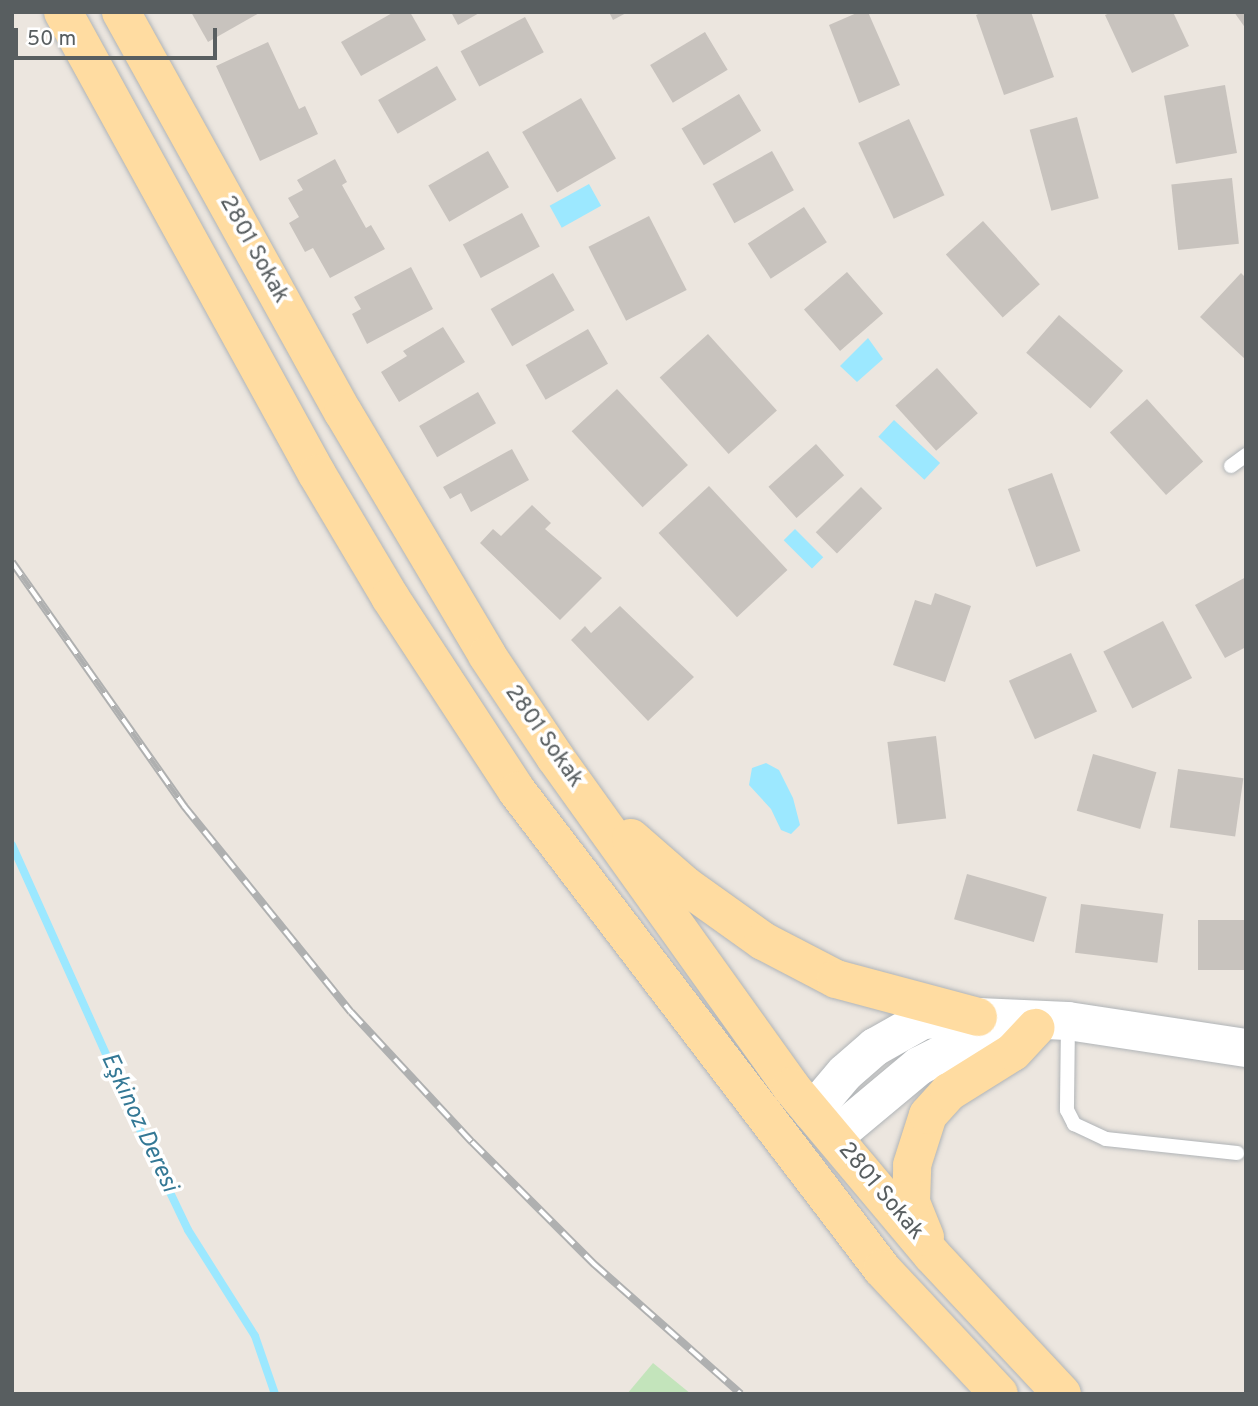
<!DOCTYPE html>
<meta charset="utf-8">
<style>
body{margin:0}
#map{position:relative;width:1258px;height:1406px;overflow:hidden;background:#ece6df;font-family:Overpass,sans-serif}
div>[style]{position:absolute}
.green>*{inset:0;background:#c3e4bb}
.water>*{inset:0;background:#9ce8ff;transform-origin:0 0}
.stream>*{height:8px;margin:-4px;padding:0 4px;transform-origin:4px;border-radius:4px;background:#9ce8ff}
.building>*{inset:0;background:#c8c3be;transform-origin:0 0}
.roads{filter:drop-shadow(0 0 2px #b0b4b7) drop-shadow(0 0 2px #b0b4b7)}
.lane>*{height:14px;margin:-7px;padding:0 7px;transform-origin:7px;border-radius:7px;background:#fff}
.secondary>*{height:38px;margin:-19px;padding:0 19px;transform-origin:19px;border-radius:19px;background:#fff}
.primary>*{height:38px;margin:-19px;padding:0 19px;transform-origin:19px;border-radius:19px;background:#ffdca1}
.rail>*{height:8px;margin-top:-4px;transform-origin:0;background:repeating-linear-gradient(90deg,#fff 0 16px,#afb0b0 0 32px);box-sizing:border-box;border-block:2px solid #afb0b0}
span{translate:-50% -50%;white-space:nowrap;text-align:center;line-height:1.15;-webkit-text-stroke:7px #fff;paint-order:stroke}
.street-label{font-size:23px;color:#585e60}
.water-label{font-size:24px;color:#347895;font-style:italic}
.frame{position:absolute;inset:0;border:14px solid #585e60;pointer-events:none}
.scale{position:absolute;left:14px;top:28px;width:203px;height:32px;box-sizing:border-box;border:4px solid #585e60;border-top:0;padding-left:9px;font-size:21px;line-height:24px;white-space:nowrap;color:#585e60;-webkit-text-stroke:5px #fff;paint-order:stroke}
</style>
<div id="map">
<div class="green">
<i style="clip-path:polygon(653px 1363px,691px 1394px,627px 1394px)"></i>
</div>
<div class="water">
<i style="left:589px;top:184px;width:25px;height:45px;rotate:61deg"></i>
<i style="clip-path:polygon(868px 338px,883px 359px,857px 382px,840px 366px)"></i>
<i style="left:894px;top:420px;width:63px;height:23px;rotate:43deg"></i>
<i style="left:795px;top:529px;width:40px;height:16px;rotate:45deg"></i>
<i style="clip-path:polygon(766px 763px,779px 770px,793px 798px,800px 825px,791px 834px,781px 830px,771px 809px,749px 785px,752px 768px)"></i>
</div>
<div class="stream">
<i style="left:12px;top:845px;width:319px;rotate:65.8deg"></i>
<i style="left:143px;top:1136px;width:104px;rotate:64.4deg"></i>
<i style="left:188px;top:1230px;width:125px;rotate:57.7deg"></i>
<i style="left:255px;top:1336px;width:61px;rotate:71deg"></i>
</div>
<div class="building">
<i style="clip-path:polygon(191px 12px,261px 12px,208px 42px)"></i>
<i style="clip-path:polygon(394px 12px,410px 12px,426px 40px,361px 76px,341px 42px)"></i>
<i style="clip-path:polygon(451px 12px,481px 12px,458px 25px)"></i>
<i style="clip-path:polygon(609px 12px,628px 12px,613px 20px)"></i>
<i style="clip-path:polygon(859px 12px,868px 12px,900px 85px,859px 103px,829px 25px)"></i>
<i style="clip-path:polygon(983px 12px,1031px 12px,1054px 77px,1004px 95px,976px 15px)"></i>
<i style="clip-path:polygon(1112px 12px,1173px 12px,1189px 46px,1132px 73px,1105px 15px)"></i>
<i style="clip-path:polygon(1234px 12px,1246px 12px,1246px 29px)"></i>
<i style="left:525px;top:17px;width:40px;height:73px;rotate:62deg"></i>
<i style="left:705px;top:32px;width:44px;height:64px;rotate:59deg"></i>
<i style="clip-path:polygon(268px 42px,299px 109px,305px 106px,318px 134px,260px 161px,216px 66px)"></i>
<i style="left:437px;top:66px;width:39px;height:68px;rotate:60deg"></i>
<i style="left:1225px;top:85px;width:69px;height:62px;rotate:80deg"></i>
<i style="left:739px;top:94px;width:43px;height:67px;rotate:59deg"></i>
<i style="left:581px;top:98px;width:70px;height:68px;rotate:60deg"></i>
<i style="left:1077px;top:117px;width:84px;height:49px;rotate:75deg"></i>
<i style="left:909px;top:119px;width:84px;height:56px;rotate:65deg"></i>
<i style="left:488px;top:151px;width:42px;height:69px;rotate:60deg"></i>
<i style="left:772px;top:151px;width:45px;height:68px;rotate:61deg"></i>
<i style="clip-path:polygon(335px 159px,347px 182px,342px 185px,366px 228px,371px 225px,385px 249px,330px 278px,313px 248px,305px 252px,289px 223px,299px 217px,288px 198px,303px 190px,297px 180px)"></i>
<i style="left:1232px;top:178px;width:66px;height:61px;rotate:84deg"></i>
<i style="left:804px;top:207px;width:42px;height:67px;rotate:57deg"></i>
<i style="left:522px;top:213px;width:38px;height:67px;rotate:62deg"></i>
<i style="left:649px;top:216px;width:83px;height:68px;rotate:63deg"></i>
<i style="left:983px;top:221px;width:85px;height:50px;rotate:48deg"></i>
<i style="clip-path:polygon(411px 267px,433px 309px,367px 344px,352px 314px,361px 309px,354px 297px)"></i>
<i style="left:847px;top:272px;width:55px;height:57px;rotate:49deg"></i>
<i style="left:553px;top:273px;width:43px;height:72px;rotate:60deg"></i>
<i style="clip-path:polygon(1241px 273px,1246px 278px,1246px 360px,1200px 317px)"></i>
<i style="left:1059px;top:315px;width:85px;height:50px;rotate:41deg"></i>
<i style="clip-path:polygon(443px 327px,465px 362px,399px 402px,381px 372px,407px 356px,403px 351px)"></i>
<i style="left:588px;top:329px;width:40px;height:72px;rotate:60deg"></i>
<i style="left:708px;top:334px;width:103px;height:65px;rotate:48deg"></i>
<i style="left:937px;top:368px;width:61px;height:56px;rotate:48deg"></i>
<i style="left:617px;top:389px;width:104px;height:62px;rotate:47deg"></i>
<i style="left:478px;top:392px;width:36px;height:68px;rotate:60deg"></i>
<i style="left:1147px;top:399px;width:84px;height:50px;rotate:48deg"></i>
<i style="left:816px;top:444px;width:42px;height:64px;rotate:48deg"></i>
<i style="clip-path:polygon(512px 449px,529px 480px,471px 512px,461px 493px,450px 499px,443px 487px)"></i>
<i style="left:1052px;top:473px;width:83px;height:47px;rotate:70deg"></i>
<i style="left:709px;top:486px;width:115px;height:69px;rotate:47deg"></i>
<i style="left:861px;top:487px;width:30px;height:64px;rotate:45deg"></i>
<i style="clip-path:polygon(532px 505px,551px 523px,545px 529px,602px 578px,560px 620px,480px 543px,493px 529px,501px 536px)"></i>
<i style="clip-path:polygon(1246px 577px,1246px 647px,1225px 658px,1195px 605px)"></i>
<i style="clip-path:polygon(935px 593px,971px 606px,945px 682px,893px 665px,915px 600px,931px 605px)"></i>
<i style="clip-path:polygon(620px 606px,694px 677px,648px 721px,571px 640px,585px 626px,591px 633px)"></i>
<i style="left:1163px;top:621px;width:64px;height:67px;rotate:63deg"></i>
<i style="left:1071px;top:653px;width:64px;height:68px;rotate:66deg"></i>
<i style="left:936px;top:736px;width:83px;height:49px;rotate:83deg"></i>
<i style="left:1093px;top:754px;width:66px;height:59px;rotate:16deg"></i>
<i style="left:1178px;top:769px;width:66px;height:59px;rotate:8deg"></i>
<i style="left:967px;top:874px;width:83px;height:47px;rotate:16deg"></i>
<i style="left:1081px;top:904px;width:83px;height:49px;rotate:7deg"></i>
<i style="left:1246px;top:920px;width:50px;height:48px;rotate:90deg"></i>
</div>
<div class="roads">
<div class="lane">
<i style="left:1231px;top:466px;width:19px;rotate:-36deg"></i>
<i style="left:1068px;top:1022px;width:88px;rotate:90.7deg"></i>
<i style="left:1067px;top:1110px;width:16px;rotate:63deg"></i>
<i style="left:1074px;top:1124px;width:35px;rotate:25deg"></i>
<i style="left:1106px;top:1139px;width:132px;rotate:6.1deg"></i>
</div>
<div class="secondary">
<i style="left:812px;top:1112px;width:51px;rotate:-49.8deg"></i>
<i style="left:845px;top:1073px;width:40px;rotate:-41deg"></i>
<i style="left:875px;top:1047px;width:55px;rotate:-29.4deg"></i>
<i style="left:923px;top:1020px;width:55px;rotate:-3.1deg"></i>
<i style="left:978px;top:1017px;width:90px;rotate:2.5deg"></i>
<i style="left:1068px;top:1021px;width:180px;rotate:8.6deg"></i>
<i style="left:834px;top:1137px;width:111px;rotate:-39.9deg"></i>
<i style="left:919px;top:1066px;width:30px;rotate:-27deg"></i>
<i style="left:946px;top:1052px;width:73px;rotate:-15.9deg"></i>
</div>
<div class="primary">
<i style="left:63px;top:12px;width:527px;rotate:61.2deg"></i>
<i style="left:317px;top:474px;width:143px;rotate:59.3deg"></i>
<i style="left:390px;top:597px;width:232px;rotate:56.8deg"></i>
<i style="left:517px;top:791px;width:601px;rotate:52.63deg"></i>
<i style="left:882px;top:1269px;width:171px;rotate:46.9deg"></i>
<i style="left:121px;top:12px;width:457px;rotate:61deg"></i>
<i style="left:343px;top:412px;width:282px;rotate:59.3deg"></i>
<i style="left:487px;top:655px;width:123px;rotate:56.3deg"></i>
<i style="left:555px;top:757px;width:406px;rotate:54.4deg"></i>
<i style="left:791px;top:1087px;width:219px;rotate:50deg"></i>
<i style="left:932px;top:1255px;width:190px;rotate:46.9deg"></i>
<i style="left:631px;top:838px;width:73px;rotate:41.1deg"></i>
<i style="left:686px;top:886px;width:95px;rotate:35.5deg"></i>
<i style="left:763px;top:941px;width:82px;rotate:27.5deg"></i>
<i style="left:836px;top:979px;width:147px;rotate:15deg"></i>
<i style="left:925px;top:1237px;width:38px;rotate:-112deg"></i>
<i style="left:911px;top:1202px;width:37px;rotate:-88deg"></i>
<i style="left:912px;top:1165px;width:52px;rotate:-72.3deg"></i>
<i style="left:928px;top:1115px;width:31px;rotate:-48deg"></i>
<i style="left:949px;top:1092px;width:75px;rotate:-32deg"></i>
<i style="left:1013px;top:1052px;width:33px;rotate:-47deg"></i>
</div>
</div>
<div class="rail">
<i style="left:12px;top:562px;width:299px;rotate:54.8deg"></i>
<i style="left:184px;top:806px;width:265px;rotate:51deg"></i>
<i style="left:351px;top:1012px;width:178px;rotate:47.1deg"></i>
<i style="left:472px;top:1142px;width:173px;rotate:45deg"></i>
<i style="left:594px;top:1264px;width:196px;rotate:41.5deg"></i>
</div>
<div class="street-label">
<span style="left:253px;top:250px;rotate:61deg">2801 Sokak</span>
<span style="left:543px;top:737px;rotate:55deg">2801 Sokak</span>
<span style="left:880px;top:1192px;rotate:50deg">2801 Sokak</span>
</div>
<div class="water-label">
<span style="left:138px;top:1123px;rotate:65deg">Eşkinoz Deresi</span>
</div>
<div class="frame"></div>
<div class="scale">50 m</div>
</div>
